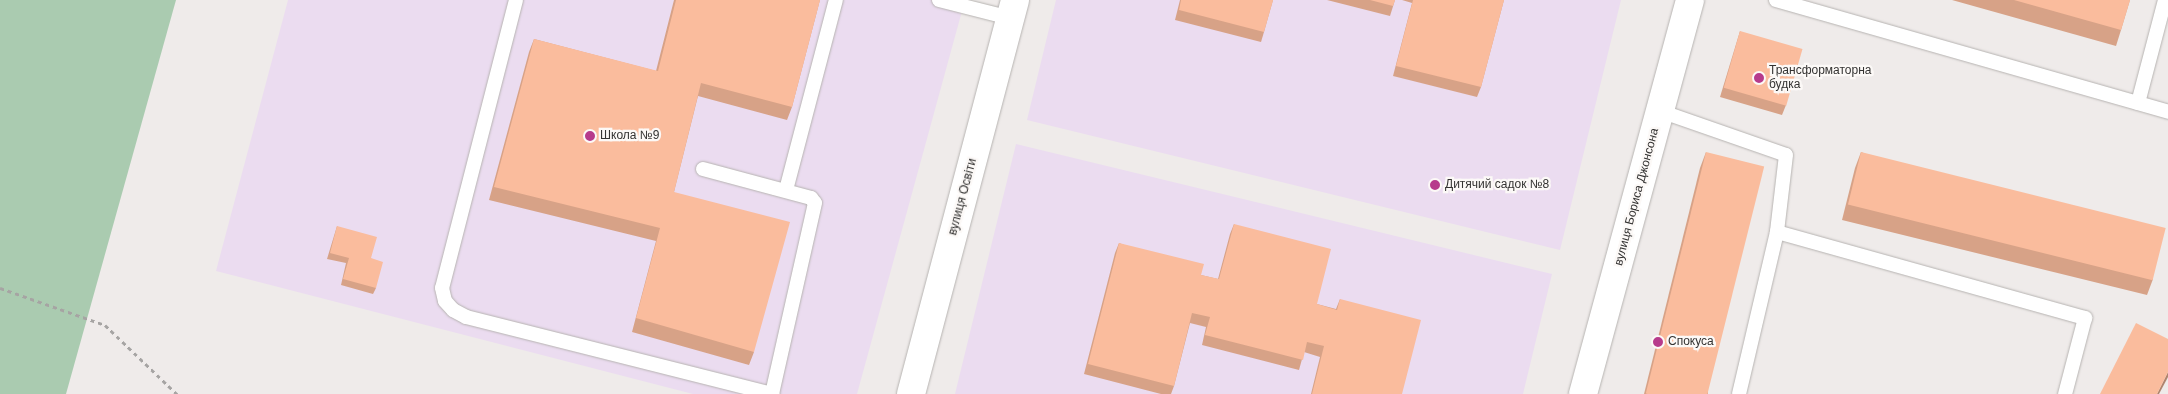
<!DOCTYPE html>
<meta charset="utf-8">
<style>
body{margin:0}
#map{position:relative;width:2168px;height:394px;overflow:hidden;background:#efebea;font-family:Arial,sans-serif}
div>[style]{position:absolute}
.education>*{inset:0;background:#ebdcf0}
.green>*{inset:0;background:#aacbb0}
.path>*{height:3px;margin-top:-1.5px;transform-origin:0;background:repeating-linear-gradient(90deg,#a6a4a3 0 4px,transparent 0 8px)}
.roads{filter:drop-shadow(0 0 1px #b6b3b1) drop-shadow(0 0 1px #b6b3b1)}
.lane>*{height:14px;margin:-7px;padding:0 7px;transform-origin:7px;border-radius:7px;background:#fff}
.street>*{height:28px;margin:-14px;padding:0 14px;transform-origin:14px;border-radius:14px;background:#fff}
.wall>*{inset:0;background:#d7a287}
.shaded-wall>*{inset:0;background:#af846e}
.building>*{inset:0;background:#fabc9d;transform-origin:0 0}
.dots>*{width:14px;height:14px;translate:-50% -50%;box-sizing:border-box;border:2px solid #fcf9f7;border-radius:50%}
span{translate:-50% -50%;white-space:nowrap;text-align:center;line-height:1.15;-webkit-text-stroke:4.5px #fcf9f7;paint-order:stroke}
.poi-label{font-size:12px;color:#343332}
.left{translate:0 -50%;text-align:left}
.street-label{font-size:12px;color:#343332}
</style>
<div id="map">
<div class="education">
<i style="clip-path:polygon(288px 0,965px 0,857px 394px,693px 394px,216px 271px)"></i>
<i style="clip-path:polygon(1056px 0,1621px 0,1560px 250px,1027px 120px)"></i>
<i style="clip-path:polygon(1016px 144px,1552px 274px,1523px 394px,955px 394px)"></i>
</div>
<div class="green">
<i style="clip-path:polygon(0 0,176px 0,66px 394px,0 394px)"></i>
</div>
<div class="path">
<i style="left:0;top:288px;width:111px;rotate:19.4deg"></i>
<i style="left:105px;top:325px;width:100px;rotate:43.8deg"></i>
</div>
<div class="roads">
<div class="lane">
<i style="left:516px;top:0;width:297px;rotate:104.4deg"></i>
<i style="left:442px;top:288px;width:13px;rotate:77deg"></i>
<i style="left:445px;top:301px;width:12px;rotate:48deg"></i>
<i style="left:453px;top:310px;width:15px;rotate:28deg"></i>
<i style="left:466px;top:317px;width:316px;rotate:14.1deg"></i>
<i style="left:939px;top:0;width:73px;rotate:14.2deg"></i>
<i style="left:1776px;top:0;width:408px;rotate:15.9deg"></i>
<i style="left:2138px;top:103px;width:106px;rotate:-75.3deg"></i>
<i style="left:1660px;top:111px;width:133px;rotate:19.2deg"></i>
<i style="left:1786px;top:155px;width:78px;rotate:96.7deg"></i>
<i style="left:1777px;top:232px;width:320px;rotate:15.6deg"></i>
<i style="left:2085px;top:318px;width:79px;rotate:104.7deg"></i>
<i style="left:703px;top:169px;width:112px;rotate:15deg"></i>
<i style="left:811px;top:198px;width:6px;rotate:51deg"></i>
<i style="left:815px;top:203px;width:196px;rotate:102.7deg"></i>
<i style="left:786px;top:190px;width:196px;rotate:-75.3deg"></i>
<i style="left:1739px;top:394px;width:166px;rotate:-76.8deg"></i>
</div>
<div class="street">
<i style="left:911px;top:394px;width:407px;rotate:-75.2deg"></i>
<i style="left:1583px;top:394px;width:408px;rotate:-74.8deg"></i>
</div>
</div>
<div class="wall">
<i style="clip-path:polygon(674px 0,820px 0,792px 107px,787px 120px,698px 96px,674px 192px,754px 352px,749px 365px,632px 332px,656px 241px,489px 200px,529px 52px,534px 39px,656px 71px)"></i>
<i style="clip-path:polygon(1180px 0,1273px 0,1264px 32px,1261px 42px,1175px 20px)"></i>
<i style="clip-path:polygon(1327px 0,1395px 0,1390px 16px)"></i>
<i style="clip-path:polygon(1402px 0,1504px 0,1481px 87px,1477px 97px,1393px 76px,1412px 3px)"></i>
<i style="clip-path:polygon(1952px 0,2130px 0,2121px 30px,2116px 46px)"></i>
<i style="clip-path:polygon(1740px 31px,1786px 105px,1782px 115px,1720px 97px)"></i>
<i style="clip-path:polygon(1706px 152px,1708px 394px,1644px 394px,1700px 168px)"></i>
<i style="clip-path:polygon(1861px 152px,2153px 279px,2147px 295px,1842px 220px,1855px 168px)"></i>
<i style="clip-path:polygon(1234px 224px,1317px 304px,1336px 309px,1340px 299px,1402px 394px,1311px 394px,1320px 357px,1304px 352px,1299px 370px,1202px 345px,1206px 327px,1190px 323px,1174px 386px,1171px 394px,1161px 394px,1084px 374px,1115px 253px,1119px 243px,1201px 275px,1218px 279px,1230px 234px)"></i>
<i style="clip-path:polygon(337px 226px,371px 258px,376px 288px,373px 294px,341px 285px,346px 263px,327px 259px)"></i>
</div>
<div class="shaded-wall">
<i style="clip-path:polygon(2168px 372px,2168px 377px,2159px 394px,2157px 394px)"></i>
</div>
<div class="building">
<i style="clip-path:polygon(676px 0,820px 0,792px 107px,701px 83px,674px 192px,790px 222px,754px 352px,636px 318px,660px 228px,494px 187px,534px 39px,658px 71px)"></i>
<i style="clip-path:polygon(1181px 0,1273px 0,1264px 32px,1179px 10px)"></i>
<i style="clip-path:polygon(1370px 0,1395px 0,1393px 6px)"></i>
<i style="clip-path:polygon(1413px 0,1504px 0,1481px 87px,1396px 66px)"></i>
<i style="clip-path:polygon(2014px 0,2130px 0,2121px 30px)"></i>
<i style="left:1740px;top:31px;width:65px;height:59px;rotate:16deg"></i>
<i style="left:1706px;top:152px;width:60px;height:249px;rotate:14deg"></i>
<i style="left:1861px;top:152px;width:314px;height:54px;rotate:14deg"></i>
<i style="clip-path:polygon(1234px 224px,1331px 249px,1317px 304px,1337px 310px,1340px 299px,1421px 320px,1402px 394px,1312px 394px,1324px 346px,1307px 342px,1303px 360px,1205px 335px,1210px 317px,1192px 313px,1174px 386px,1088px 364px,1119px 243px,1204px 264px,1201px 275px,1219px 279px)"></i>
<i style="clip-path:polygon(337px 226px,377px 237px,371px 258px,383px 262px,376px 288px,343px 279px,349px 258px,330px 253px)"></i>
<i style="clip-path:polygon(2136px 323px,2168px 339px,2168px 372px,2157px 394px,2100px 394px)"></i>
</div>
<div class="dots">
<i style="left:1759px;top:78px;background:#b73b8c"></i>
<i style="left:590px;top:136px;background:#b73b8c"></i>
<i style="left:1435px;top:185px;background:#b73b8c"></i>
<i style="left:1658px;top:342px;background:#b73b8c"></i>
</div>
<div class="poi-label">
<span class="left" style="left:1769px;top:78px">Трансформаторна<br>будка</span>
<span class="left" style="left:600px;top:136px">Школа №9</span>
<span class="left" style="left:1445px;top:185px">Дитячий садок №8</span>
<span class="left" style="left:1668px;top:342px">Спокуса</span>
</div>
<div class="street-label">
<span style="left:963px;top:197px;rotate:-75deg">вулиця Освіти</span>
<span style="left:1637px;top:197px;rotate:-75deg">вулиця Бориса Джонсона</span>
</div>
</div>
